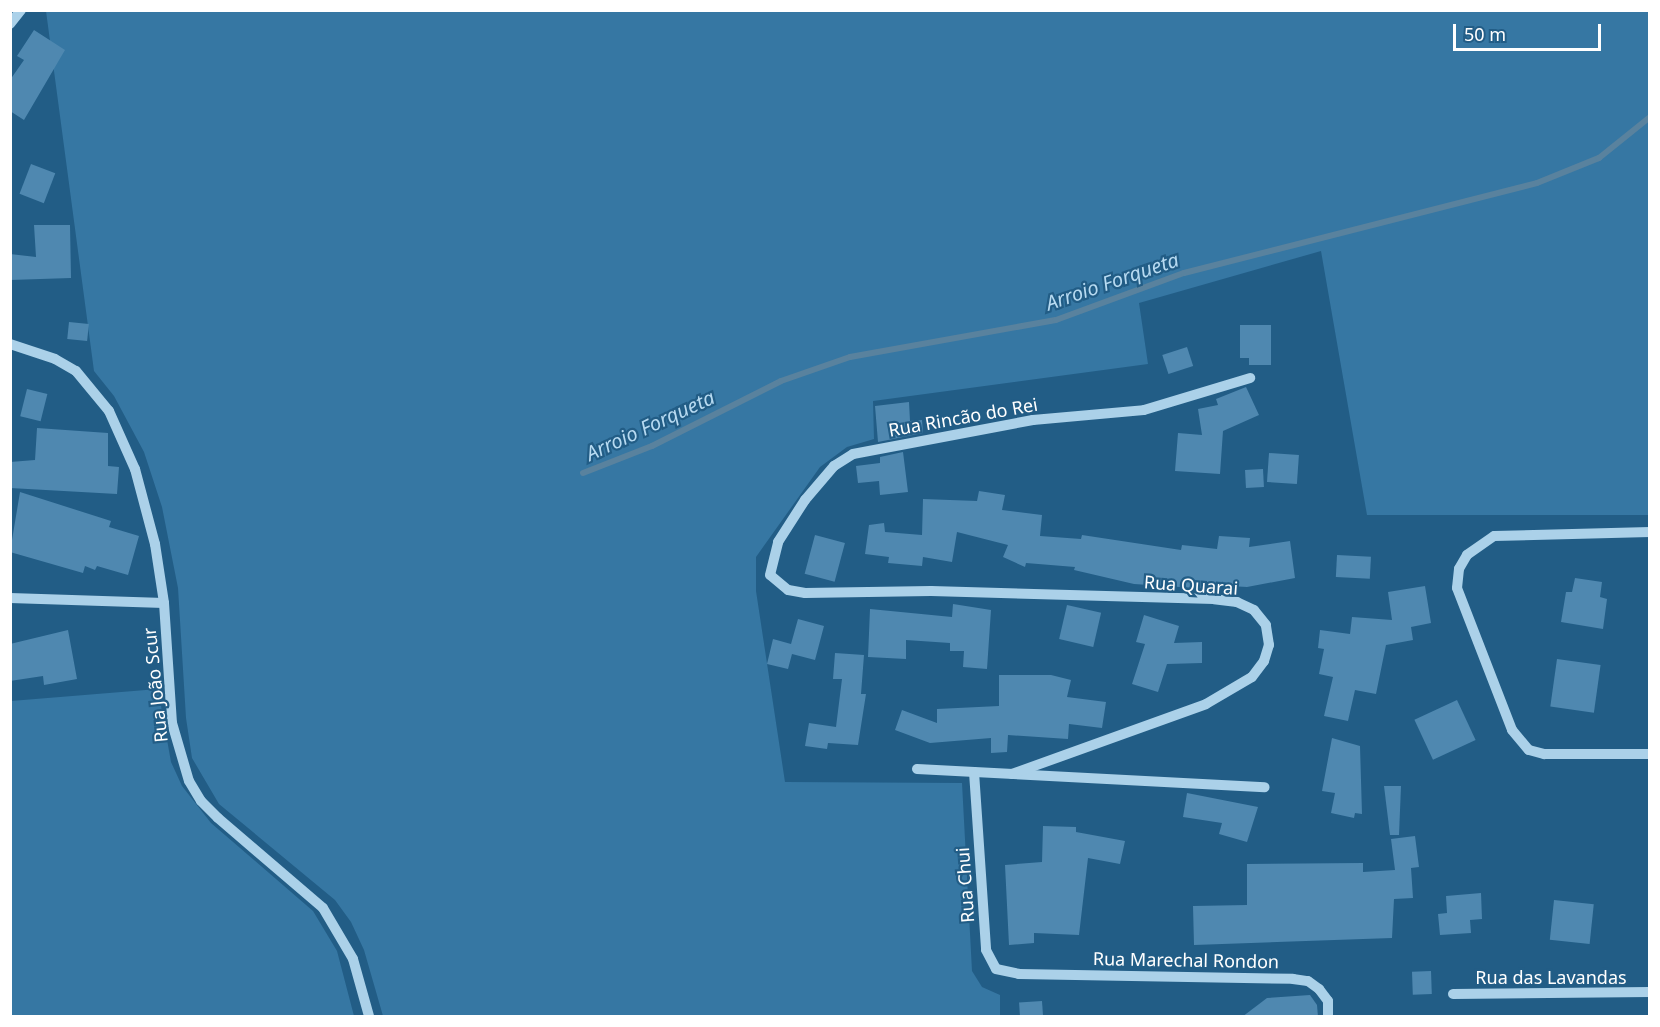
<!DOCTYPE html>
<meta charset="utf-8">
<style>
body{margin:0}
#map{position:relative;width:1660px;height:1027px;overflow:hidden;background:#225d86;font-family:"Noto Sans",sans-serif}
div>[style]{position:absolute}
.green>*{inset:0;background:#3677a3}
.stream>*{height:6px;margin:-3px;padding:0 3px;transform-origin:3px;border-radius:3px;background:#59829e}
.building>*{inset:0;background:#4f88b0;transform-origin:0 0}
.minor>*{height:10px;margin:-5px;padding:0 5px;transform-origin:5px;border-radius:5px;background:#abd1e9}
span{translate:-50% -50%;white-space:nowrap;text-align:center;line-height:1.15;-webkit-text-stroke:4.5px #225d86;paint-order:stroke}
.street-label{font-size:18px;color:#fff}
.water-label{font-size:20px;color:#b7daf1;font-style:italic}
.frame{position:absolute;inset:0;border:12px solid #fff;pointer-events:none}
.scale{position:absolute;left:1453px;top:24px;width:148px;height:27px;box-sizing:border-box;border:3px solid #fff;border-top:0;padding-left:8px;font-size:18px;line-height:21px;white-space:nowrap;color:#fff;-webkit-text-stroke:4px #225d86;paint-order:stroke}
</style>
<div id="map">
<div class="green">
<i style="clip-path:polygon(46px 11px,1649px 11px,1649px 515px,1367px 515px,1321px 251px,1139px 303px,1148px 364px,873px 401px,874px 439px,847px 447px,820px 467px,756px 557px,756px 591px,785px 782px,962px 783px,972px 971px,982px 987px,1000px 995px,1000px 1016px,383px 1016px,364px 950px,351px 922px,335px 900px,219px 804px,192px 758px,186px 718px,178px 588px,162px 507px,144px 452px,114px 396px,94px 371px)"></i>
<i style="clip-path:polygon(158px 689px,171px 762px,182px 786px,211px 823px,313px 911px,337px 951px,354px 1016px,11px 1016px,11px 701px)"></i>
</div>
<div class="stream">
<i style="left:583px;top:473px;width:74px;rotate:-21.4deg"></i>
<i style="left:652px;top:446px;width:144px;rotate:-26.7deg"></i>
<i style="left:781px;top:381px;width:73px;rotate:-19.2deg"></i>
<i style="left:850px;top:357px;width:209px;rotate:-10.2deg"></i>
<i style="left:1056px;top:320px;width:136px;rotate:-20.2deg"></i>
<i style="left:1184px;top:273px;width:364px;rotate:-14.3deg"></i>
<i style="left:1537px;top:183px;width:67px;rotate:-22deg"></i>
<i style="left:1599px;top:158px;width:65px;rotate:-38.8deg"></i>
</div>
<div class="building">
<i style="clip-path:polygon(34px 30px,65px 50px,24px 120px,10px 111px,10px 80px,24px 60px,17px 56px)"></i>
<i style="left:31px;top:164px;width:26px;height:32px;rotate:21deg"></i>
<i style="clip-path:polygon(34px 225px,70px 225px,71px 278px,10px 280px,10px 254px,36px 257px)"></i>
<i style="left:69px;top:322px;width:20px;height:17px;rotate:6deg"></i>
<i style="clip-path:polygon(1240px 325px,1271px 325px,1271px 365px,1249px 365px,1249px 358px,1240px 358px)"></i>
<i style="left:1187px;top:347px;width:20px;height:26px;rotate:72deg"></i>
<i style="clip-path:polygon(1246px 387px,1259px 415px,1223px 431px,1220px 474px,1175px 471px,1178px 433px,1202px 435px,1198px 409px,1218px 405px,1216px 399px)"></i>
<i style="left:27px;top:389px;width:21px;height:28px;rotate:14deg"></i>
<i style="clip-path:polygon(909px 402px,910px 421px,922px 420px,923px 433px,878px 442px,875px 406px)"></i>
<i style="clip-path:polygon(37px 428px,108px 433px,108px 466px,119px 467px,117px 494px,10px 488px,10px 462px,35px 460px)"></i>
<i style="clip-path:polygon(903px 452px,908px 492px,880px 495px,879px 481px,858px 483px,856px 466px,880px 463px,880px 457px)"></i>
<i style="left:1269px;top:453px;width:30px;height:29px;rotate:4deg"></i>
<i style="left:1263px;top:469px;width:18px;height:18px;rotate:87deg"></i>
<i style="clip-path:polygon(979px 491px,1005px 495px,1002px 510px,1042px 515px,1040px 536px,1081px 539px,1082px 535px,1181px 550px,1182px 545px,1217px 549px,1219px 536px,1250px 538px,1249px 547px,1290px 541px,1295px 578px,1247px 587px,1212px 585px,1211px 589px,1134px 584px,1074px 570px,1075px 567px,1026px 563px,1025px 567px,1003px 557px,1008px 545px,957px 532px,952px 562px,923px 557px,922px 566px,888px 563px,889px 557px,865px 554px,869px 525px,884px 523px,885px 532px,922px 535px,923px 499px,977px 501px)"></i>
<i style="clip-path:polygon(20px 492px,111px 521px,109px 527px,139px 536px,128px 575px,97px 566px,95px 570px,85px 566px,83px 573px,10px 552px)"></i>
<i style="left:815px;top:535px;width:31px;height:40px;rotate:15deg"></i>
<i style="left:1337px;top:555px;width:34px;height:22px;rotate:3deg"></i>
<i style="clip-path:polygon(1575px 578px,1602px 582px,1600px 597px,1607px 599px,1603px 629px,1561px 622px,1566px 592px,1572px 592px)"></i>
<i style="clip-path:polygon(1425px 586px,1431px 623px,1411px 627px,1413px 640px,1386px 645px,1376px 694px,1355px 690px,1348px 721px,1324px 716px,1333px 677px,1319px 674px,1324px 649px,1318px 648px,1320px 630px,1350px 634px,1352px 617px,1392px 620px,1388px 592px)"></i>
<i style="clip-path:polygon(953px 604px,991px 610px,987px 669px,963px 667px,964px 651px,950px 651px,950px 643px,906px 640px,906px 659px,868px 657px,870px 609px,952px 617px)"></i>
<i style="left:1067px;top:605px;width:35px;height:35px;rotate:13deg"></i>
<i style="clip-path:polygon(1144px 615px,1179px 626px,1174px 643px,1202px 642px,1202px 663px,1167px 664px,1158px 692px,1132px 684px,1145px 644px,1136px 642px)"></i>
<i style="clip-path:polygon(798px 619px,824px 626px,815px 660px,792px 654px,788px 669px,767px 664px,773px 639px,791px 644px)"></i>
<i style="clip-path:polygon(68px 630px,77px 679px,44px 685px,43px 676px,10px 681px,10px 644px)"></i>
<i style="clip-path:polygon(835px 653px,864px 655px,861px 694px,866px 694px,858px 745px,828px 743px,827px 749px,805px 746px,809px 723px,836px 727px,842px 679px,833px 679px)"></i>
<i style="left:1557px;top:659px;width:44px;height:48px;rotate:8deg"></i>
<i style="clip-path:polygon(999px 675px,1051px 675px,1071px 680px,1067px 697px,1106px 702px,1102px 728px,1069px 724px,1068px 739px,1008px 735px,1007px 752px,991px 753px,991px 738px,930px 743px,895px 730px,902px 710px,937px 723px,937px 709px,999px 706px)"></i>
<i style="left:1457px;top:700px;width:44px;height:47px;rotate:65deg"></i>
<i style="clip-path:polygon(1332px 738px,1360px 746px,1362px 814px,1355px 813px,1354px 818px,1331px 813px,1335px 793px,1322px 791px)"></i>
<i style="clip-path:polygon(1384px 786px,1401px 786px,1399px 835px,1390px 835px)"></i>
<i style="clip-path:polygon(1187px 793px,1258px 807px,1247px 842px,1219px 834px,1222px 823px,1183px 817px)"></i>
<i style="clip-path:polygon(1043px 826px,1076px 827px,1076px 832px,1125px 841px,1120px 864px,1088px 858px,1079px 935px,1034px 933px,1034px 943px,1009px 945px,1005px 865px,1042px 862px)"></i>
<i style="clip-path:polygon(1415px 836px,1419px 867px,1411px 868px,1413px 898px,1394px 899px,1392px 938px,1194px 945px,1193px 906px,1247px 905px,1247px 864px,1363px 863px,1363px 872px,1395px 870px,1391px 839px)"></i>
<i style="clip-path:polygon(1481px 893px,1482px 919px,1470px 920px,1471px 933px,1440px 935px,1438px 914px,1447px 913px,1446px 896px)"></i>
<i style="left:1554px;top:900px;width:40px;height:40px;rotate:6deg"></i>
<i style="left:1431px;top:971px;width:23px;height:19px;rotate:88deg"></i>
<i style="clip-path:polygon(1310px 995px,1317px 1005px,1318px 1017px,1242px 1017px,1267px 998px)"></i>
<i style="left:1042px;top:1001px;width:16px;height:23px;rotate:86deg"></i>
</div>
<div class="minor">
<i style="left:10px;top:24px;width:18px;rotate:-52deg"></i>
<i style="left:10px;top:344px;width:47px;rotate:18.4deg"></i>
<i style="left:55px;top:359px;width:24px;rotate:30deg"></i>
<i style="left:76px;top:371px;width:52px;rotate:50.5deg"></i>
<i style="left:109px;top:411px;width:64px;rotate:65.9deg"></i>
<i style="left:135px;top:469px;width:78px;rotate:75.1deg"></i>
<i style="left:155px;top:544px;width:60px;rotate:81.3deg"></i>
<i style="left:164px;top:603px;width:120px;rotate:86.2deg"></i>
<i style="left:172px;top:723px;width:60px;rotate:73.7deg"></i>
<i style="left:189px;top:781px;width:23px;rotate:59deg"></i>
<i style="left:201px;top:801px;width:24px;rotate:45deg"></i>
<i style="left:218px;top:818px;width:138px;rotate:40.6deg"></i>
<i style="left:323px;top:908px;width:59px;rotate:59.5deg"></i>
<i style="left:353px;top:959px;width:59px;rotate:74.3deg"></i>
<i style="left:1650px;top:532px;width:156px;rotate:178.5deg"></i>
<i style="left:1494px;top:536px;width:33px;rotate:145deg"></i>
<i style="left:1467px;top:555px;width:16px;rotate:120deg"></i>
<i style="left:1459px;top:569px;width:19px;rotate:96deg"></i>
<i style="left:1457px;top:588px;width:152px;rotate:68.8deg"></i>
<i style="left:1512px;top:730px;width:26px;rotate:50deg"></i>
<i style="left:1529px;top:750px;width:16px;rotate:15deg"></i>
<i style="left:1544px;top:754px;width:106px"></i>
<i style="left:10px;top:598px;width:154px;rotate:1.9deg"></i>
<i style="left:917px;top:769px;width:348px;rotate:3deg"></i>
<i style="left:974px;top:772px;width:178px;rotate:86.1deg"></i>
<i style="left:986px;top:950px;width:21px;rotate:62deg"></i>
<i style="left:996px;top:969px;width:24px;rotate:12deg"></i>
<i style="left:1019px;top:974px;width:274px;rotate:1deg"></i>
<i style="left:1293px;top:979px;width:15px;rotate:8deg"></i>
<i style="left:1308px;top:981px;width:14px;rotate:36deg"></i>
<i style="left:1319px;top:989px;width:15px;rotate:53deg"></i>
<i style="left:1328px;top:1001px;width:15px;rotate:90deg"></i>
<i style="left:1012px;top:774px;width:206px;rotate:-19.8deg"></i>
<i style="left:1206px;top:704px;width:53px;rotate:-30.4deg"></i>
<i style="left:1252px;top:677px;width:20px;rotate:-53deg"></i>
<i style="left:1264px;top:661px;width:17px;rotate:-73deg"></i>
<i style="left:1269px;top:645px;width:20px;rotate:-99deg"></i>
<i style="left:1266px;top:625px;width:19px;rotate:-129deg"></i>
<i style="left:1254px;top:610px;width:19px;rotate:-155deg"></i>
<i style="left:1237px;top:602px;width:23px;rotate:-173deg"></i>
<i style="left:1214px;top:599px;width:283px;rotate:-178.4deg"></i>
<i style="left:931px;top:591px;width:126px;rotate:179.1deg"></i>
<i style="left:805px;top:593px;width:17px;rotate:-170deg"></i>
<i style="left:788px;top:590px;width:23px;rotate:-140deg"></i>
<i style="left:770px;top:575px;width:34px;rotate:-76deg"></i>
<i style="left:778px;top:542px;width:50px;rotate:-57.3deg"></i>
<i style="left:805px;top:500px;width:45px;rotate:-49.5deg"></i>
<i style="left:834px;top:466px;width:22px;rotate:-32deg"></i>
<i style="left:853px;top:454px;width:183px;rotate:-10.7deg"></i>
<i style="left:1033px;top:420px;width:111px;rotate:-5.1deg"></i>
<i style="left:1144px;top:410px;width:111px;rotate:-16.8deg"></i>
<i style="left:1453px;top:994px;width:197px;rotate:-0.6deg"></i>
</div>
<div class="street-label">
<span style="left:963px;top:417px;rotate:-10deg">Rua Rincão do Rei</span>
<span style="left:1191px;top:585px;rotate:4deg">Rua Quarai</span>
<span style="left:155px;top:685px;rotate:-96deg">Rua João Scur</span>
<span style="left:965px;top:885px;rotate:-94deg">Rua Chui</span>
<span style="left:1186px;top:960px;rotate:1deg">Rua Marechal Rondon</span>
<span style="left:1551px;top:977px">Rua das Lavandas</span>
</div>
<div class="water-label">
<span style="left:1112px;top:281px;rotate:-19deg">Arroio Forqueta</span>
<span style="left:650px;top:425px;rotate:-25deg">Arroio Forqueta</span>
</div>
<div class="frame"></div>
<div class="scale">50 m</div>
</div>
